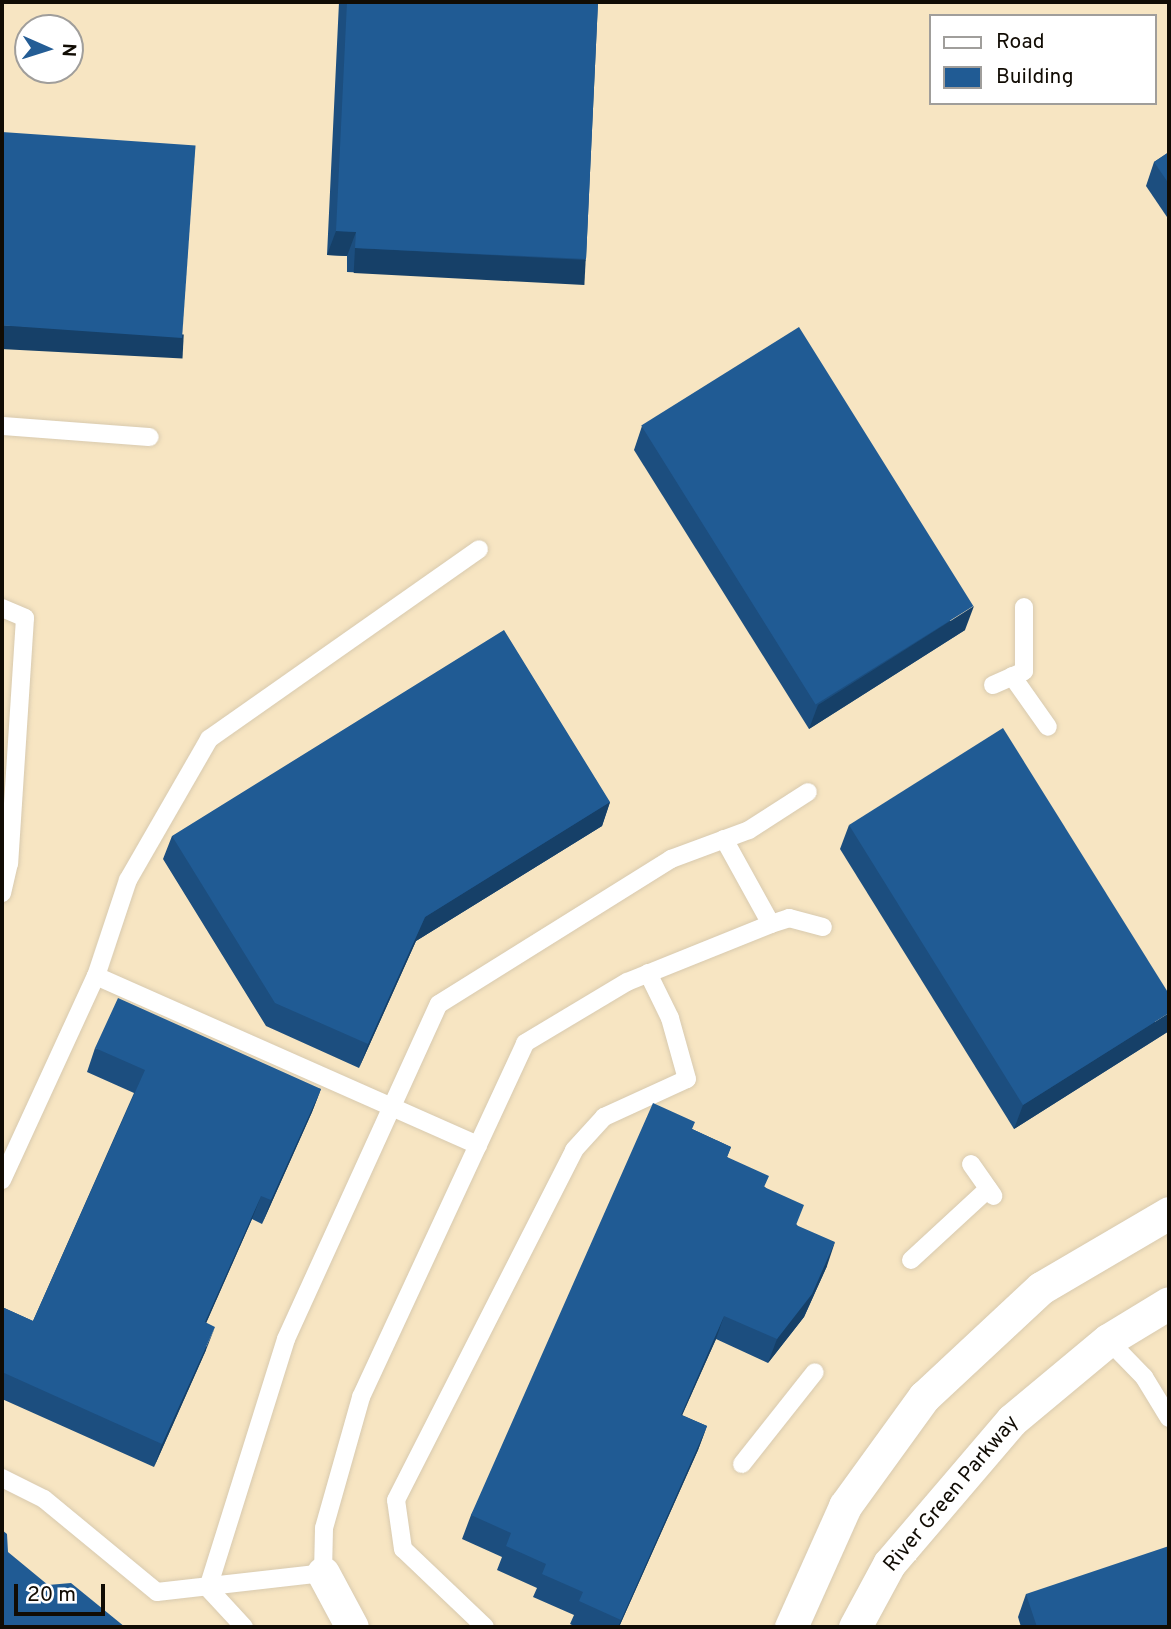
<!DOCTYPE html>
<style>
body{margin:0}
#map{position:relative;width:1171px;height:1629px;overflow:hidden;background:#fef3dc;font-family:Overpass,sans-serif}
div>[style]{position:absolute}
.built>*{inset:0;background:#f7e5c2}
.roads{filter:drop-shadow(0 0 2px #d8caaf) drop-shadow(0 0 2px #d8caaf)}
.service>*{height:18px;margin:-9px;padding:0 9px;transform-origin:9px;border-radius:9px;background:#fff}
.minor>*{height:33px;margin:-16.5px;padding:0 16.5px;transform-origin:16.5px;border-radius:16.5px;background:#fff}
.wall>*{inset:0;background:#1c4e7f}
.shaded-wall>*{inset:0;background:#164068;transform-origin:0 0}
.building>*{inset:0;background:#205b94;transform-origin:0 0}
span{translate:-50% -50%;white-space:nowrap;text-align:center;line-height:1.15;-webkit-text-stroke:7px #fff;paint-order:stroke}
.street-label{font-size:21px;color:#110c04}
.frame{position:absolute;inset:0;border:4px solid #110c04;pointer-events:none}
.legend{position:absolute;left:929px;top:14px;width:228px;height:91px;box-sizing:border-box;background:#fff;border:2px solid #a09e9b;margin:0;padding:9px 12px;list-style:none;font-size:21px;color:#110c04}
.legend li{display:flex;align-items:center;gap:14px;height:35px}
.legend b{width:35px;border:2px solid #a09e9b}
.north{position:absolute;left:14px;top:14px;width:70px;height:70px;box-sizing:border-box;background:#fff;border:2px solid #a09e9b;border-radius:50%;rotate:93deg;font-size:19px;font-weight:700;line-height:28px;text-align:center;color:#110c04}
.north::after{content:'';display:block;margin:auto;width:24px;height:32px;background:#245d95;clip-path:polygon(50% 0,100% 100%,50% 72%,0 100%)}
.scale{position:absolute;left:14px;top:1584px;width:91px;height:32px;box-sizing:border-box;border:4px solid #110c04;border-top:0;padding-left:9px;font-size:21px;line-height:24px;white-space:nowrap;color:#110c04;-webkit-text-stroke:5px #fff;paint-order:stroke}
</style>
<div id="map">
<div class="built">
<i style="clip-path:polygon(evenodd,2px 2px,1169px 2px,1169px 1627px,2px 1627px,2px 2px,931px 16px,1155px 16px,1155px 103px,931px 103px,931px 16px,2px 2px,28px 28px,70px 28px,70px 70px,28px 70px,28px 28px)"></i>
</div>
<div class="roads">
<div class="service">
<i style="left:2px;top:426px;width:148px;rotate:4.3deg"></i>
<i style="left:2px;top:608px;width:25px;rotate:23deg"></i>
<i style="left:25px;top:618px;width:246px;rotate:93.7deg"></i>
<i style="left:9px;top:863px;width:31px;rotate:103deg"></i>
<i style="left:1012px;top:676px;width:62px;rotate:54.8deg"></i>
<i style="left:993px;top:685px;width:34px;rotate:-24deg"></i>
<i style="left:1024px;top:671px;width:64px;rotate:-90deg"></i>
<i style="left:724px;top:839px;width:97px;rotate:61.1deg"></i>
<i style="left:771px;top:924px;width:19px;rotate:-18deg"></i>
<i style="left:789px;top:918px;width:35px;rotate:15deg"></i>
<i style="left:96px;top:976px;width:418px;rotate:23.9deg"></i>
<i style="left:971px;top:1164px;width:39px;rotate:55deg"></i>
<i style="left:2px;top:1180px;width:225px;rotate:-65.3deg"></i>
<i style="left:96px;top:976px;width:101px;rotate:-71.6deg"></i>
<i style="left:128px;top:880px;width:163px;rotate:-60.1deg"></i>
<i style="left:209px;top:739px;width:330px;rotate:-35.1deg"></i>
<i style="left:911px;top:1260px;width:105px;rotate:-42.7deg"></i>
<i style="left:1108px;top:1340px;width:52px;rotate:45.8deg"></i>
<i style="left:1144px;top:1377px;width:48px;rotate:58.6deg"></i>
<i style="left:742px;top:1464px;width:117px;rotate:-51.6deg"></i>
<i style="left:2px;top:1478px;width:47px;rotate:26.6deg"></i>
<i style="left:44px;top:1499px;width:146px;rotate:39.5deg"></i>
<i style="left:157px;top:1592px;width:167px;rotate:-6.5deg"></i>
<i style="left:323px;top:1573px;width:45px;rotate:-88.7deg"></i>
<i style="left:324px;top:1528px;width:136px;rotate:-74.2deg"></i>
<i style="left:361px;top:1397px;width:390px;rotate:-65.1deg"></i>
<i style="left:525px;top:1043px;width:119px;rotate:-30.9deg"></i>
<i style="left:627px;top:982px;width:155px;rotate:-21.9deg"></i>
<i style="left:244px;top:1627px;width:53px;rotate:-132.7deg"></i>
<i style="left:208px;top:1588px;width:261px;rotate:-72.6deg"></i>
<i style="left:286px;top:1339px;width:368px;rotate:-65.5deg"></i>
<i style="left:439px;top:1004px;width:274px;rotate:-32deg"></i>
<i style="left:671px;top:859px;width:83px;rotate:-20.4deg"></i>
<i style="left:749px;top:830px;width:70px;rotate:-32.8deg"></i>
<i style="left:485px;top:1627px;width:113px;rotate:-136.4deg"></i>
<i style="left:403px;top:1549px;width:49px;rotate:-98.1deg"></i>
<i style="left:396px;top:1500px;width:393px;rotate:-63deg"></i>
<i style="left:574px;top:1150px;width:45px;rotate:-47.7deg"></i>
<i style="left:604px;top:1117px;width:91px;rotate:-24.6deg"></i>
<i style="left:687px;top:1079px;width:63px;rotate:-105.6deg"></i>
<i style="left:670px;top:1018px;width:50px;rotate:-116.1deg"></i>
</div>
<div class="minor">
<i style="left:323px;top:1573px;width:61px;rotate:61.8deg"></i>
<i style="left:791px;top:1627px;width:133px;rotate:-65.9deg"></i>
<i style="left:845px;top:1506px;width:135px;rotate:-54.1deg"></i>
<i style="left:924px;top:1397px;width:160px;rotate:-43deg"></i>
<i style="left:1041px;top:1288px;width:148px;rotate:-30.4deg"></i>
<i style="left:855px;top:1627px;width:72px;rotate:-61.6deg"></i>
<i style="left:889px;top:1564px;width:189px;rotate:-49.5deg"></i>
<i style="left:1012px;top:1420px;width:125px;rotate:-39.8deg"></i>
<i style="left:1108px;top:1340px;width:71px;rotate:-31.2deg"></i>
</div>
</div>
<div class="wall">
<i style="clip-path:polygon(339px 2px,598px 2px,586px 259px,577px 282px,347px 272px,347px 256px,327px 255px)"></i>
<i style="clip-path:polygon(1169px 152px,1169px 220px,1146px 186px,1154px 162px)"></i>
<i style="clip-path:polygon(642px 426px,965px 630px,809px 729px,634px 450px)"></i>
<i style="clip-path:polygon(610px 802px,602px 826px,416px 941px,359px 1068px,266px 1026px,163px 859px,172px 836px)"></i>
<i style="clip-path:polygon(849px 825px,1169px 1031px,1014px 1129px,840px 849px)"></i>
<i style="clip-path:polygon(95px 1048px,321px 1089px,312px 1112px,262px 1224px,252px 1219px,206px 1323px,206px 1350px,154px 1467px,2px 1399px,2px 1307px,33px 1321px,134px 1093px,87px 1072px)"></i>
<i style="clip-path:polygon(692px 1129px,731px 1147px,727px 1157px,765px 1187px,797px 1225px,827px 1266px,804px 1317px,768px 1363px,716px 1339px,682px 1415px,707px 1426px,698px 1450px,619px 1627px,576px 1627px,570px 1624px,574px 1615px,533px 1597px,537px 1588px,497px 1570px,502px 1557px,462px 1539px,471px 1515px)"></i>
<i style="clip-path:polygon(1026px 1594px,1169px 1627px,1021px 1627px,1018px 1617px)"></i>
</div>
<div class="shaded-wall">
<i style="clip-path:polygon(336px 231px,356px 232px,347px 256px,327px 255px)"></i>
<i style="left:355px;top:248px;width:231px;height:25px;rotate:3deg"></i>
<i style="left:2px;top:325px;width:182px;height:24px;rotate:3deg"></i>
<i style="clip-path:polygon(974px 606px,965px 630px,809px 729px,818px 705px)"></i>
<i style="clip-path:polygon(610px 802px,602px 826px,416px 941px,359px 1068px,368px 1044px,425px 917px)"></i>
<i style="clip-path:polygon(1169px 1013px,1169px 1031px,1014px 1129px,1023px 1105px)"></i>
<i style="clip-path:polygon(321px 1089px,312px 1112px,262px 1224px,271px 1200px)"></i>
<i style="clip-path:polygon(261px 1196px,252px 1219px,196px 1346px,205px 1322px)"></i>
<i style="clip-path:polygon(835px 1242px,827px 1266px,804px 1317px,768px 1363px,777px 1339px)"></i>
<i style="clip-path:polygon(724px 1316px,716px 1339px,672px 1438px,681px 1415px)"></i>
<i style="clip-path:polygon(215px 1327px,206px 1350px,154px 1467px,162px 1444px)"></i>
<i style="clip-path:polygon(707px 1426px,698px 1450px,619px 1627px,618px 1627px)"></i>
</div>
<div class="building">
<i style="clip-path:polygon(347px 2px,598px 2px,586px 259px,355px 248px,356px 232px,336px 231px)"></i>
<i style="left:2px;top:132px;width:194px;height:193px;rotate:4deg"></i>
<i style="clip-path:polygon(1169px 152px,1169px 184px,1154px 162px)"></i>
<i style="left:799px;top:327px;width:329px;height:186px;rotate:58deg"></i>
<i style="clip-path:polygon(504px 630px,610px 802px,425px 917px,368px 1044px,275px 1003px,172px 836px)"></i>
<i style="clip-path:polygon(1003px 728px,1169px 994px,1169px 1013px,1023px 1105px,849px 825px)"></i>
<i style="clip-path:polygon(118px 998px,321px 1089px,271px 1200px,261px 1196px,205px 1322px,215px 1327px,162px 1444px,2px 1372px,2px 1307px,33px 1321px,145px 1070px,95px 1048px)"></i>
<i style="clip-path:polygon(653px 1103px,695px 1122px,692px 1129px,731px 1147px,727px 1157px,769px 1176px,764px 1187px,804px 1205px,796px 1225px,835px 1242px,812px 1294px,777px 1339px,724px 1316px,681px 1415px,707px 1426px,621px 1620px,579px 1601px,583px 1592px,542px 1574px,546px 1564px,506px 1546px,511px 1533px,471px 1515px)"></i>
<i style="clip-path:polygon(2px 1530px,7px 1534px,8px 1552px,48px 1585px,71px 1583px,125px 1627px,2px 1627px)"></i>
<i style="clip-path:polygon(1169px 1546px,1169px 1627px,1037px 1627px,1026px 1594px)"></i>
</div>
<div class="street-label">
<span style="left:952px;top:1494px;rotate:-50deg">River Green Parkway</span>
</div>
<div class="frame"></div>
<ul class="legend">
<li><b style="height:9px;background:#fff"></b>Road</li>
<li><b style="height:19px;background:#205b94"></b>Building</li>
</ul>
<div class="north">N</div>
<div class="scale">20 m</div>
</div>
